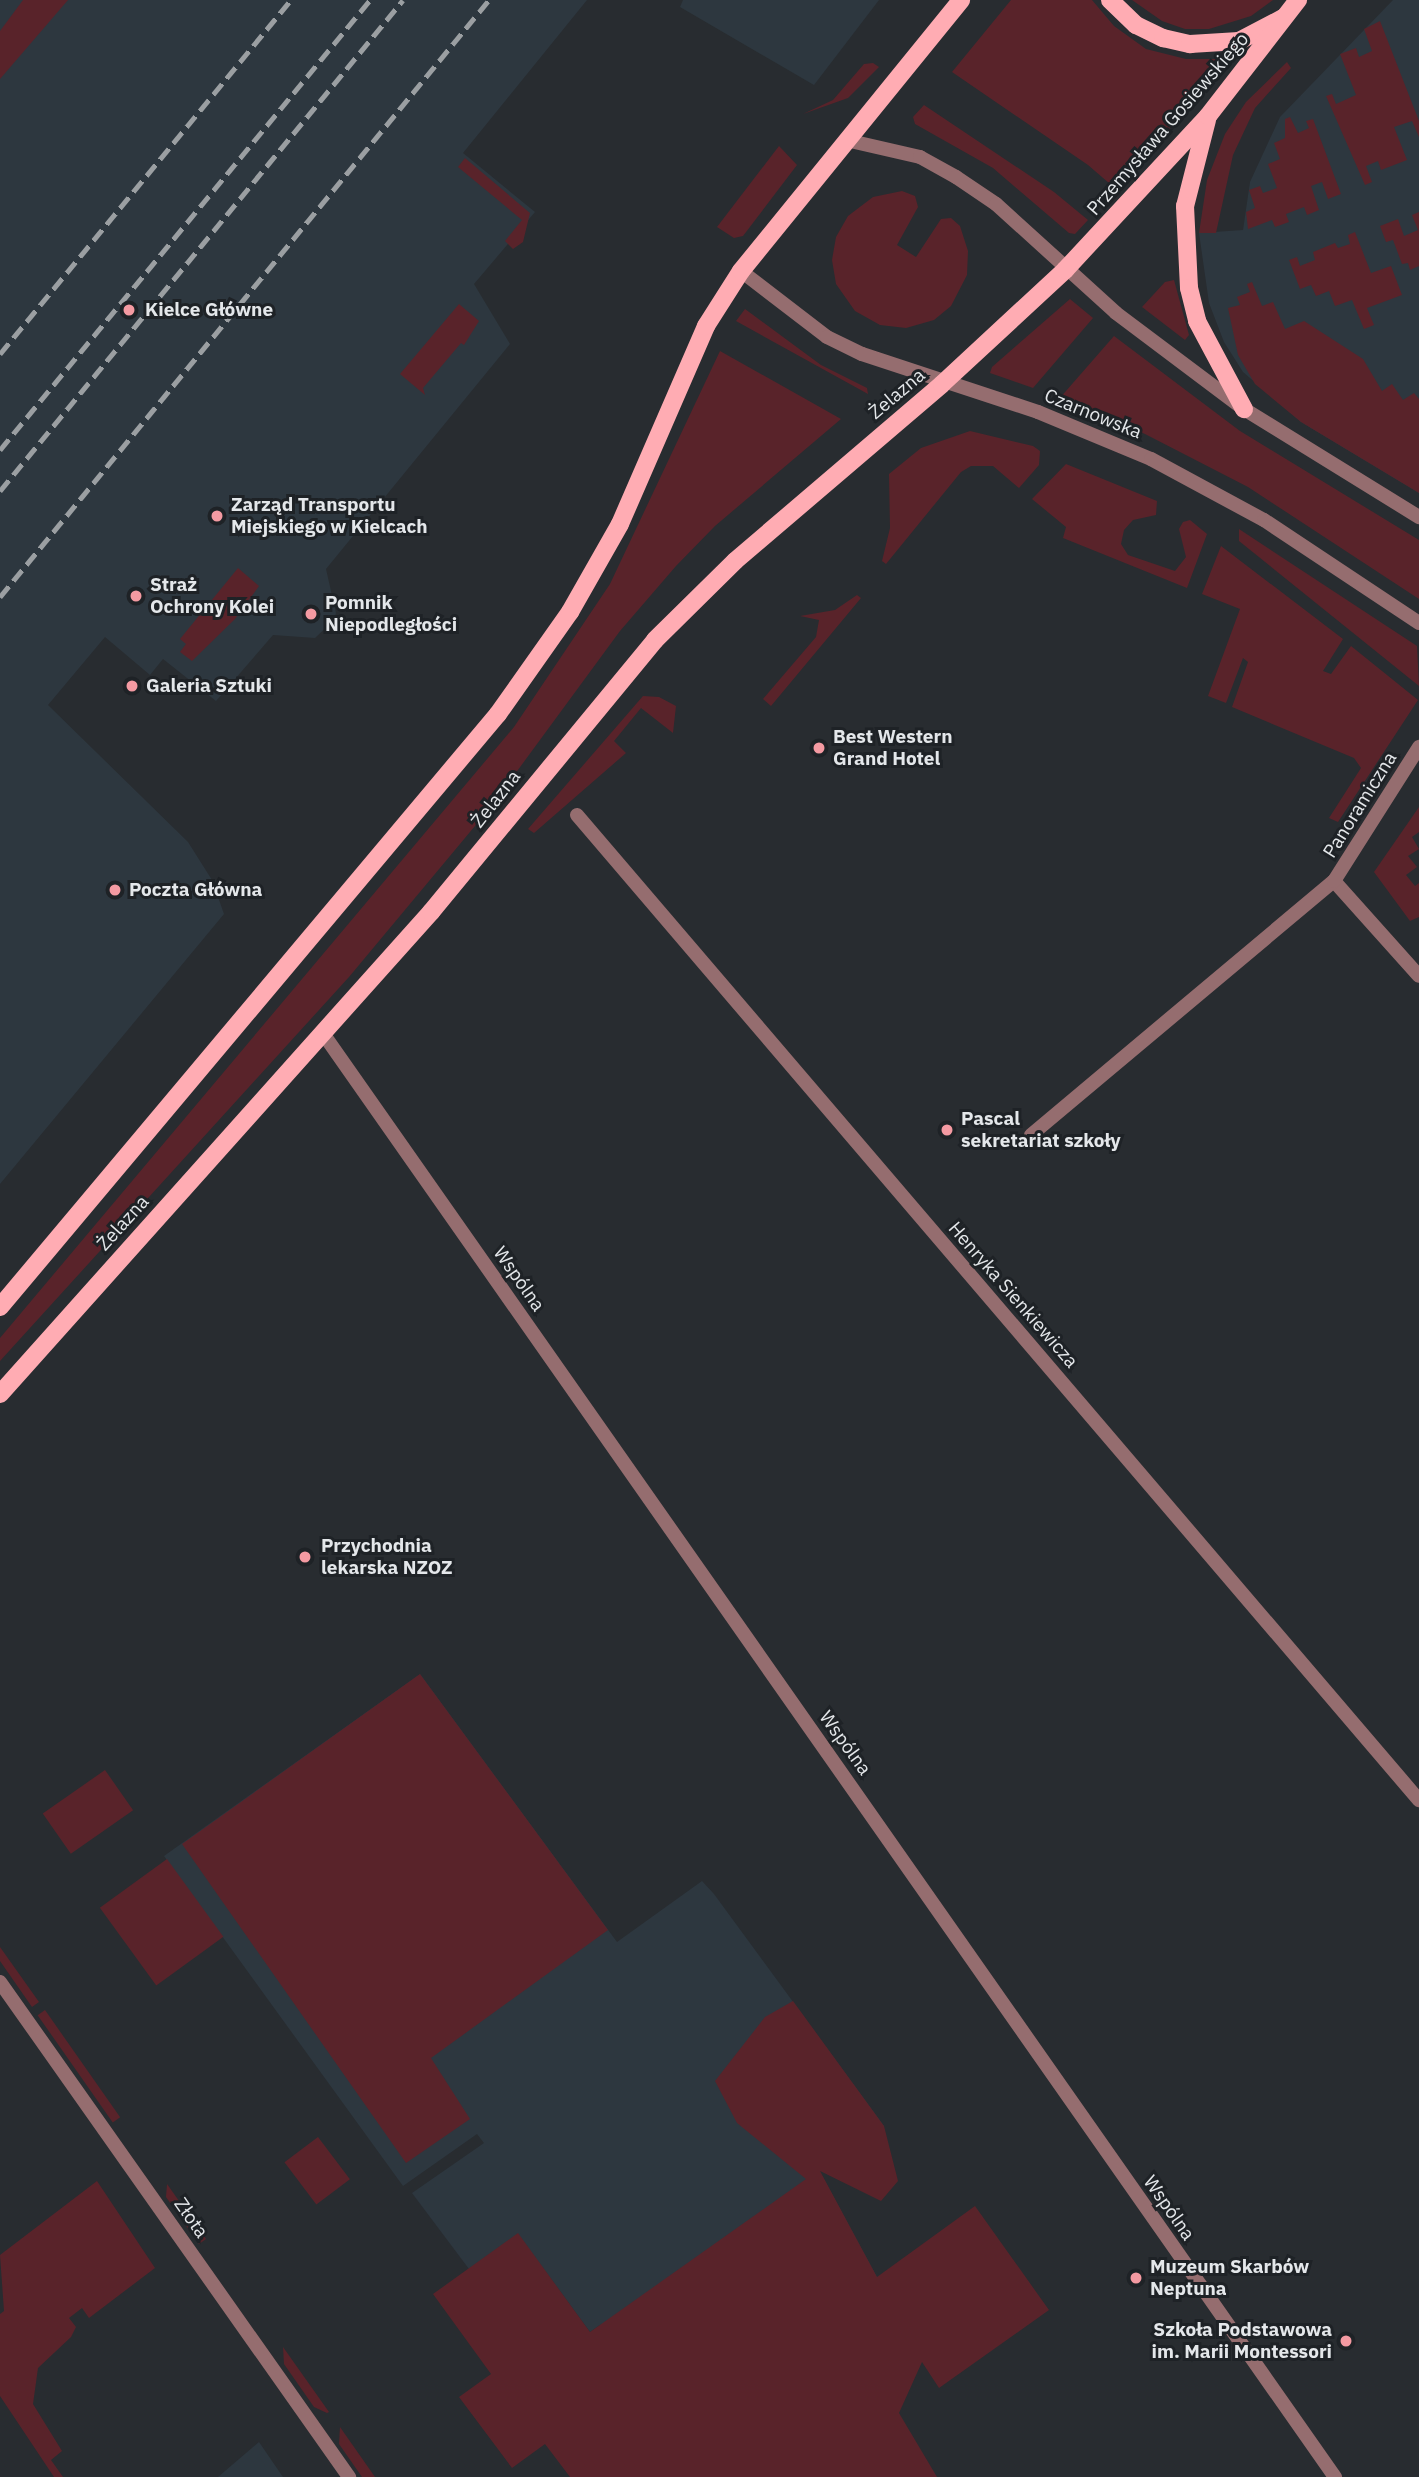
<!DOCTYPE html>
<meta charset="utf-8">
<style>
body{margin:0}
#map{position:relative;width:1419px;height:2477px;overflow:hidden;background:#282c30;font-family:"IBM Plex Sans",sans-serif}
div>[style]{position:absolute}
.built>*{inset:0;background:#2d373f}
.green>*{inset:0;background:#59232a;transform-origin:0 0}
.street>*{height:14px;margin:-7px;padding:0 7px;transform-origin:7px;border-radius:7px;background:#956d6f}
.primary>*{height:18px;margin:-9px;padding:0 9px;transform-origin:9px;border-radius:9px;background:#ffacb3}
.rail>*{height:5px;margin-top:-2.5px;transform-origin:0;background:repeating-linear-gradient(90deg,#9b9fa2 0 14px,transparent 0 21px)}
.dots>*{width:19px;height:19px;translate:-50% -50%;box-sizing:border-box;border:4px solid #1e2226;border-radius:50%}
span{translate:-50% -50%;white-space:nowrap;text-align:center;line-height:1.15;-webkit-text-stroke:6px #1e2226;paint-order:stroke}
.street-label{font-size:19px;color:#e4e7ea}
.poi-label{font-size:19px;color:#e4e7ea;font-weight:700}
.left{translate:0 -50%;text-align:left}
.right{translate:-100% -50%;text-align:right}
</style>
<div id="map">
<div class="built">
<i style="clip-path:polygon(0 0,587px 0,463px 153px,535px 212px,474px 284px,510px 344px,326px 569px,336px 613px,334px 620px,315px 638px,273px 635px,216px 701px,163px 659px,150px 675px,105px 637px,48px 705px,188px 842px,212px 880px,224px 914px,0 1184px)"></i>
<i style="clip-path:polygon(683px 0,879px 0,814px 85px,680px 7px)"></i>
<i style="clip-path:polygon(1393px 0,1419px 0,1419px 493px,1301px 422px,1243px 372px,1224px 342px,1209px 303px,1199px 233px,1243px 230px,1250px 182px,1280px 117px)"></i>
<i style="clip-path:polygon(420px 1674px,617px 1942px,702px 1881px,714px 1894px,884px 2126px,819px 2170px,877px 2277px,600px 2325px,590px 2332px,518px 2234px,469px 2269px,412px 2193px,484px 2143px,477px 2134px,403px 2186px,164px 1856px)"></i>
<i style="clip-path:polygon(259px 2442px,283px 2477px,218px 2477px)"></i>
</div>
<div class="green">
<i style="clip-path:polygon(23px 0,68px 0,0 79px,0 31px)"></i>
<i style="clip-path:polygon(1011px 0,1092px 0,1114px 26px,1146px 49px,1186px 59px,1220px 59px,1223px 67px,1117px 190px,1088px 165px,952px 72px)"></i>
<i style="clip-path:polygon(1132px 0,1273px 0,1251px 16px,1209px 29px,1185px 29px,1162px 21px)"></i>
<i style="clip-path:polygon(1380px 21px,1419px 121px,1419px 137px,1412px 121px,1394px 127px,1407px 160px,1381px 170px,1378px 161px,1366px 166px,1372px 182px,1365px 185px,1326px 96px,1332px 94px,1336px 104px,1356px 95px,1340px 54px,1356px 48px,1359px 57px,1372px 51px,1364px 29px)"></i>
<i style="clip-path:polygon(1287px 62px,1291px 68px,1255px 108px,1233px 155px,1216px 233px,1199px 233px,1207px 180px,1225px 134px,1246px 102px)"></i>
<i style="clip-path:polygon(873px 63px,879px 67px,848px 98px,803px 114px,833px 100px,864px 64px)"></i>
<i style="clip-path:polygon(924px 105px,1054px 192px,1088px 220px,1075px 234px,1069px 233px,993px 168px,915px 124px,913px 117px)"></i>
<i style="clip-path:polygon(1290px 117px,1298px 133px,1309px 128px,1306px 121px,1313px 119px,1341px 194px,1328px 199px,1322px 182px,1311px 186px,1319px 210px,1307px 215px,1304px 207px,1286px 214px,1289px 222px,1275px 227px,1272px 220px,1248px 229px,1246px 212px,1255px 208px,1249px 190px,1260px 186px,1263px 193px,1277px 188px,1268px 164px,1280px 159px,1274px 143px,1285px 138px,1285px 119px)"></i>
<i style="clip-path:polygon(779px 146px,797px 165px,743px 236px,734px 238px,717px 227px)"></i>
<i style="clip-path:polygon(465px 158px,530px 213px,523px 242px,513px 249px,505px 241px,522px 220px,458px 167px)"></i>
<i style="clip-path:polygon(902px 191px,915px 196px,918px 207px,897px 245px,916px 257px,941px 219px,951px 218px,960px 226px,968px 251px,967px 275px,951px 306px,934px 320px,906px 328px,880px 325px,855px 311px,836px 284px,832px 260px,836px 237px,848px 216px,873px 197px)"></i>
<i style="clip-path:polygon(1419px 212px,1419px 266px,1410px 270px,1408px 263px,1402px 264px,1393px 240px,1386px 242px,1380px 226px,1398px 219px,1404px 236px,1418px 230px,1412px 215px)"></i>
<i style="clip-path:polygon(1355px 232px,1371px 273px,1391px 266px,1402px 295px,1367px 308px,1374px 325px,1364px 329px,1352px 300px,1335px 306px,1329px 291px,1316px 296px,1311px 285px,1300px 289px,1289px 260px,1297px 257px,1300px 266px,1315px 260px,1313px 252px,1335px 243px,1338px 248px,1350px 244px,1348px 235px)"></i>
<i style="clip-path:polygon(1174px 280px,1189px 335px,1185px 340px,1142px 307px,1165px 282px)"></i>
<i style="clip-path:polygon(1252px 282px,1262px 306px,1273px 302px,1285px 329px,1304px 321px,1363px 359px,1382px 391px,1392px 384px,1403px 400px,1414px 393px,1419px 399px,1419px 493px,1301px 422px,1255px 384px,1238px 355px,1228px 308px,1240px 305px,1237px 297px,1250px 292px,1247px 284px)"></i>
<i style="clip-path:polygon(1070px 299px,1093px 318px,1033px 388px,990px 373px,992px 367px)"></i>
<i style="clip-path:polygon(459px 304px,479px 321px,464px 345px,461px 343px,423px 388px,425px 395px,400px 374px)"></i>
<i style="clip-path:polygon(745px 309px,821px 365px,867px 388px,868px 394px,736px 321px)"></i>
<i style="clip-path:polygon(1114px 336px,1240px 431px,1419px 540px,1419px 599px,1248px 487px,1145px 434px,1059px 399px)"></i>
<i style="clip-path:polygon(720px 351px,841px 419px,715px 526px,676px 566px,620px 631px,490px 808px,349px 977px,0 1361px,0 1338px,514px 727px,610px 584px)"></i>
<i style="clip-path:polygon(970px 431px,1033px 446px,1040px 451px,1039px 465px,1019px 488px,993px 466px,971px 466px,961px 472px,886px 564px,882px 561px,890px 528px,889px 474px,921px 448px)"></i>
<i style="clip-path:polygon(1066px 464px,1157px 501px,1156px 515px,1133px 520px,1124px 530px,1121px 544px,1128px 555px,1175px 571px,1186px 557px,1179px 529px,1183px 522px,1190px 520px,1207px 534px,1187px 588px,1063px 538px,1066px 527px,1032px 499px)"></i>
<i style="clip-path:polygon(1239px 529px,1417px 646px,1419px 686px,1239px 541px)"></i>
<i style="clip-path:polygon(1221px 546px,1343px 639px,1323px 671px,1331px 674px,1351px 646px,1418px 700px,1338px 822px,1329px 818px,1361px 768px,1354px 758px,1232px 707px,1248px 662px,1243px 658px,1226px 703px,1208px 696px,1240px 609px,1202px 594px)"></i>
<i style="clip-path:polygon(238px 568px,259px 586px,235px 619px,192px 661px,180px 652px,186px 644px,180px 639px)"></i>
<i style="clip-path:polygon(857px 595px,861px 598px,771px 706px,763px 699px,816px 637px,819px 620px,800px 616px,835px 610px)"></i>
<i style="clip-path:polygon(643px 696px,659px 697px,676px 706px,673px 733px,641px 708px,614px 741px,626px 753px,534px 833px,528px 829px)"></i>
<i style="clip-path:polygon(1419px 807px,1419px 832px,1412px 837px,1419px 849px,1408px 856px,1417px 867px,1406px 875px,1415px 886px,1419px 883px,1419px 917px,1410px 921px,1374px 872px)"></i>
<i style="clip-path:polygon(420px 1674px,608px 1930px,431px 2058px,470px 2119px,406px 2163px,182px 1844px)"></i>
<i style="left:105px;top:1770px;width:49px;height:76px;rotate:55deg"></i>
<i style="left:167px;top:1859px;width:96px;height:83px;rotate:54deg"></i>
<i style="clip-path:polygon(0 1947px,39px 2002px,32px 2007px,0 1961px)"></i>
<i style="clip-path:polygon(793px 2001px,884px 2126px,898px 2181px,881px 2201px,820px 2171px,877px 2277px,975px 2206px,1049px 2310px,939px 2388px,922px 2362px,899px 2413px,937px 2477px,570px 2477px,545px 2444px,512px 2468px,459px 2397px,491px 2374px,433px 2294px,518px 2233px,590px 2332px,806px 2179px,737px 2123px,715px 2081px,765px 2017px)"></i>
<i style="left:45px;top:2010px;width:131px;height:9px;rotate:55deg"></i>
<i style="left:318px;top:2137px;width:53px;height:42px;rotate:53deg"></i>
<i style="clip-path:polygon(97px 2181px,155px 2268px,89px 2318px,82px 2308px,69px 2318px,76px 2327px,71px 2337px,38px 2368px,33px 2404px,62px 2451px,51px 2460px,63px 2477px,54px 2477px,0 2396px,0 2314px,4px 2311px,0 2255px)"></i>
<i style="clip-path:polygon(167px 2184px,206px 2239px,199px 2244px,166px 2197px)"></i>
<i style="clip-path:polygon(283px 2347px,329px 2412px,327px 2413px,314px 2407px,284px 2364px)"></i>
<i style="clip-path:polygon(340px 2427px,375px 2477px,362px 2477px,339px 2444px)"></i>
</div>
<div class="street">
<i style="left:846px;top:140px;width:76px;rotate:12.9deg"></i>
<i style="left:920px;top:157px;width:41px;rotate:29.1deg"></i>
<i style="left:956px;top:177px;width:48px;rotate:34deg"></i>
<i style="left:996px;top:204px;width:162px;rotate:42.2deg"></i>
<i style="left:1116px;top:313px;width:160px;rotate:36.9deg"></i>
<i style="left:1244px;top:409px;width:206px;rotate:31.7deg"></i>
<i style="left:741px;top:271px;width:108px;rotate:37.5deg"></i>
<i style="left:827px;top:337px;width:39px;rotate:26deg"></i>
<i style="left:862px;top:354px;width:185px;rotate:18.2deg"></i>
<i style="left:1038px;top:412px;width:122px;rotate:22.6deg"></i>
<i style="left:1151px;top:459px;width:128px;rotate:28.4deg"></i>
<i style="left:1264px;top:520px;width:186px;rotate:33.6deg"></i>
<i style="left:577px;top:815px;width:1296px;rotate:49.48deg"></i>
<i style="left:1334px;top:881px;width:127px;rotate:48.2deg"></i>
<i style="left:322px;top:1032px;width:1765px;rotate:54.97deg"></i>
<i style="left:1031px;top:1135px;width:395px;rotate:-40deg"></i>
<i style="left:1334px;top:881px;width:159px;rotate:-57.6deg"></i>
<i style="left:0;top:1982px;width:606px;rotate:54.81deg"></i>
</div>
<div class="primary">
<i style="left:1110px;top:0;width:36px;rotate:44deg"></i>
<i style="left:1136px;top:25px;width:30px;rotate:26deg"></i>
<i style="left:1163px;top:38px;width:28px;rotate:13deg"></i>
<i style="left:1190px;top:44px;width:49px;rotate:-3.5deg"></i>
<i style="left:1239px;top:41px;width:50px;rotate:-27.6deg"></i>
<i style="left:1207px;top:120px;width:89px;rotate:104.3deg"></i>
<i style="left:1185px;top:206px;width:82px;rotate:87.2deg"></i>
<i style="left:1189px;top:288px;width:34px;rotate:76deg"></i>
<i style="left:1197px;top:321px;width:100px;rotate:61.9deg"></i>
<i style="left:0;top:1307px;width:774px;rotate:-49.98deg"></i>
<i style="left:498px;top:714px;width:125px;rotate:-54.8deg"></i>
<i style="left:570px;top:612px;width:101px;rotate:-60.4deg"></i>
<i style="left:620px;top:524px;width:216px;rotate:-66.5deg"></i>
<i style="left:706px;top:326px;width:65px;rotate:-57.5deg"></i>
<i style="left:741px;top:271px;width:349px;rotate:-50.9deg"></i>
<i style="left:0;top:1394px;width:647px;rotate:-48.2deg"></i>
<i style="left:431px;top:912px;width:352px;rotate:-50.5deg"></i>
<i style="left:655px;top:640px;width:112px;rotate:-44.6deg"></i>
<i style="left:735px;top:561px;width:272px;rotate:-40.5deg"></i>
<i style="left:942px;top:384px;width:168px;rotate:-42.8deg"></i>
<i style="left:1065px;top:270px;width:210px;rotate:-47.1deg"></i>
<i style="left:1208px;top:116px;width:147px;rotate:-52.2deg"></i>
</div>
<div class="rail">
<i style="left:0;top:354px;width:458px;rotate:-50.6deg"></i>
<i style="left:0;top:450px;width:583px;rotate:-50.57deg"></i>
<i style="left:0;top:491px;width:635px;rotate:-50.62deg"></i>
<i style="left:0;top:597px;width:772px;rotate:-50.68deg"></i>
</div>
<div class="dots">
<i style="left:129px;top:310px;background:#f49aa2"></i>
<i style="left:217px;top:516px;background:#f49aa2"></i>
<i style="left:136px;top:596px;background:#f49aa2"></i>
<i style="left:311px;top:614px;background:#f49aa2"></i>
<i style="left:132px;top:686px;background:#f49aa2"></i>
<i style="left:819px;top:748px;background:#f49aa2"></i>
<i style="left:115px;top:890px;background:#f49aa2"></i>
<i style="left:947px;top:1130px;background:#f49aa2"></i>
<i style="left:305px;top:1557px;background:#f49aa2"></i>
<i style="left:1136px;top:2278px;background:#f49aa2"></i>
<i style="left:1346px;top:2341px;background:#f49aa2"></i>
</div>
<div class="street-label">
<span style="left:1168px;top:124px;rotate:-49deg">Przemysława Gosiewskiego</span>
<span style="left:897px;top:394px;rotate:-40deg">Żelazna</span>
<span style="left:1093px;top:414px;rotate:22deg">Czarnowska</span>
<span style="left:496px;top:799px;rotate:-52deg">Żelazna</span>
<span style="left:1360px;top:805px;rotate:-58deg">Panoramiczna</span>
<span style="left:123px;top:1223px;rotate:-48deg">Żelazna</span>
<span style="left:519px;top:1279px;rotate:55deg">Wspólna</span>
<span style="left:1013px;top:1295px;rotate:49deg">Henryka Sienkiewicza</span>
<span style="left:845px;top:1743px;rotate:54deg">Wspólna</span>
<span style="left:1169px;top:2208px;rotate:55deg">Wspólna</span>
<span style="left:191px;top:2218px;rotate:55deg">Złota</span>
</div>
<div class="poi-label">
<span class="left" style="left:145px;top:310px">Kielce Główne</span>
<span class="left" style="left:231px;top:516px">Zarząd Transportu<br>Miejskiego w Kielcach</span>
<span class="left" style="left:150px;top:596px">Straż<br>Ochrony Kolei</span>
<span class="left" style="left:325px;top:614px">Pomnik<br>Niepodległości</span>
<span class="left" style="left:146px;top:686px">Galeria Sztuki</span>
<span class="left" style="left:833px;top:748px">Best Western<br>Grand Hotel</span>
<span class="left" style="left:129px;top:890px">Poczta Główna</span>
<span class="left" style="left:961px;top:1130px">Pascal<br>sekretariat szkoły</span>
<span class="left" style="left:321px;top:1557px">Przychodnia<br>lekarska NZOZ</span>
<span class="left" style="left:1150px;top:2278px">Muzeum Skarbów<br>Neptuna</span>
<span class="right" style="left:1332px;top:2341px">Szkoła Podstawowa<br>im. Marii Montessori</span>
</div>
</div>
